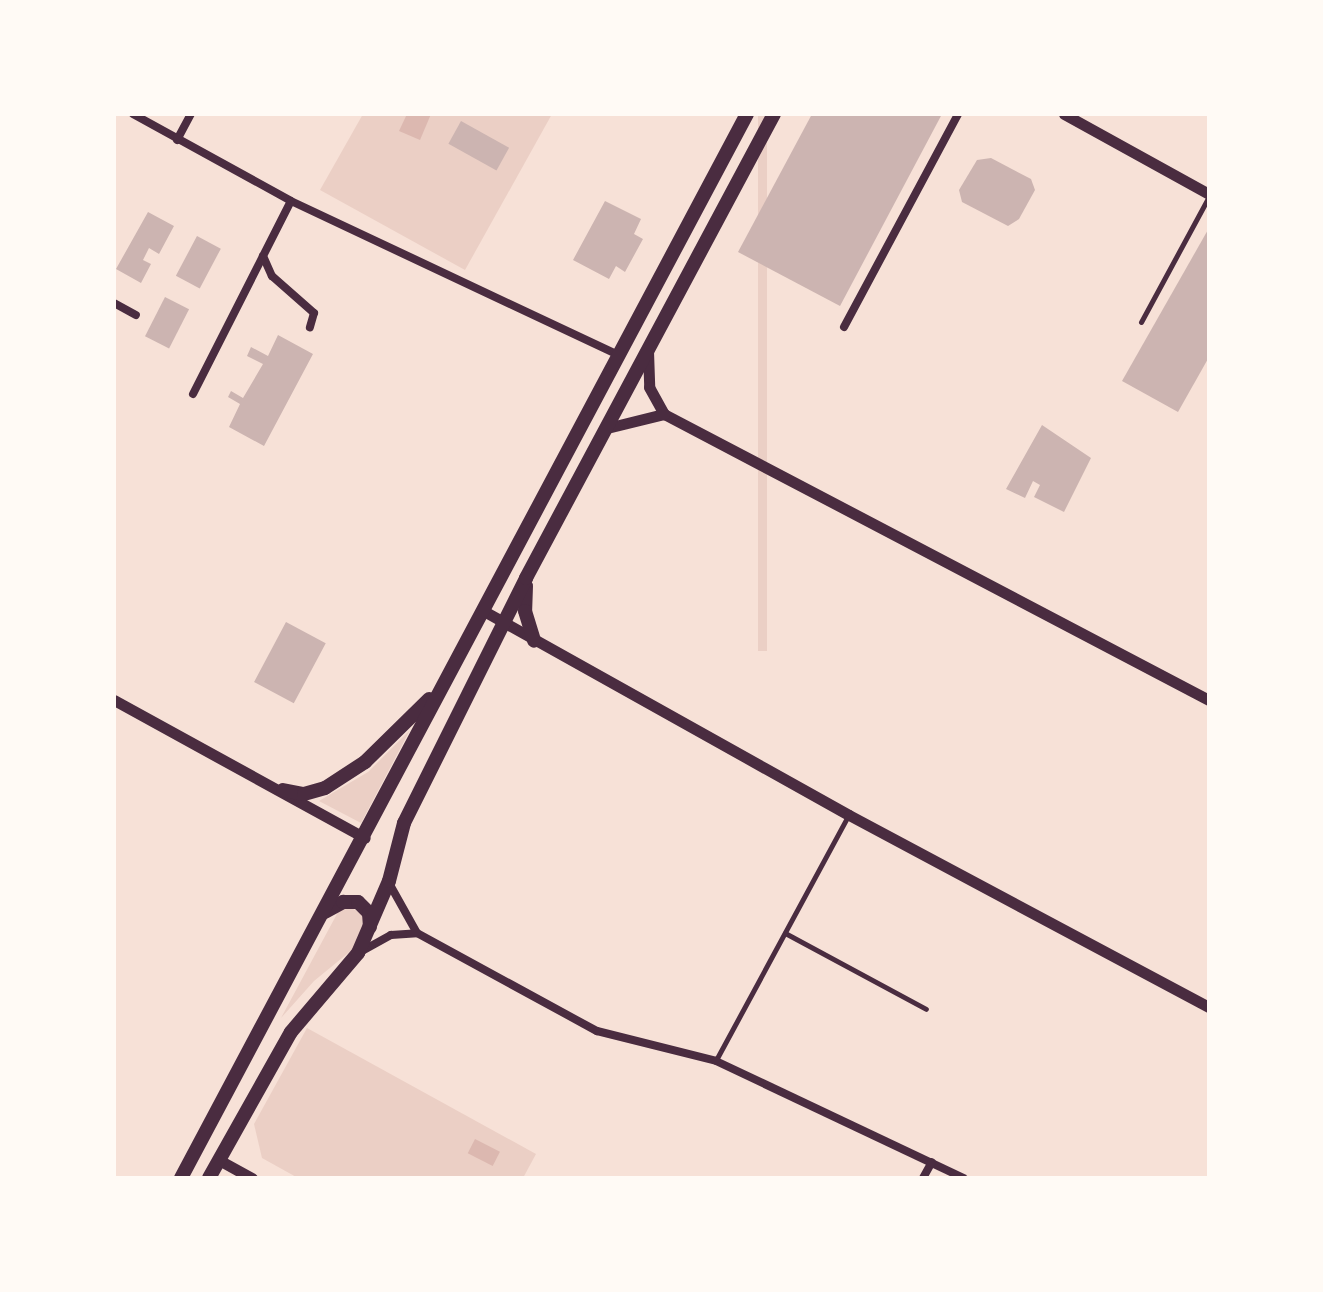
<!DOCTYPE html>
<style>
body{margin:0}
#map{position:relative;width:1323px;height:1292px;overflow:hidden;background:#f7e1d7;font-family:Poppins,sans-serif}
div>[style]{position:absolute}
.green>*{inset:0;background:#ebcfc5;transform-origin:0 0}
.water>*{inset:0;background:#dcb8b0;transform-origin:0 0}
.building>*{inset:0;background:#ccb4b1;transform-origin:0 0}
.service>*{height:5px;margin:-2.5px;padding:0 2.5px;transform-origin:2.5px;border-radius:2.5px;background:#4a2c40}
.minor>*{height:8px;margin:-4px;padding:0 4px;transform-origin:4px;border-radius:4px;background:#4a2c40}
.tertiary>*{height:11px;margin:-5.5px;padding:0 5.5px;transform-origin:5.5px;border-radius:5.5px;background:#4a2c40}
.primary>*{height:14px;margin:-7px;padding:0 7px;transform-origin:7px;border-radius:7px;background:#4a2c40}
span{translate:-50% -50%;white-space:nowrap;text-align:center;line-height:1.15;-webkit-text-stroke:8px #fffaf5;paint-order:stroke}
.frame{position:absolute;inset:0;border:116px solid #fffaf5;pointer-events:none}
</style>
<div id="map">
<div class="green">
<i style="clip-path:polygon(363px 114px,552px 114px,465px 270px,320px 190px)"></i>
<i style="left:758px;top:114px;width:9px;height:537px"></i>
<i style="clip-path:polygon(410px 730px,361px 823px,319px 801px,368px 772px)"></i>
<i style="clip-path:polygon(348px 906px,366px 916px,364px 940px,314px 981px,281px 1018px,338px 912px)"></i>
<i style="clip-path:polygon(307px 1028px,536px 1154px,523px 1178px,298px 1178px,262px 1158px,254px 1124px)"></i>
</div>
<div class="water">
<i style="clip-path:polygon(407px 114px,431px 114px,420px 140px,399px 131px)"></i>
<i style="left:475px;top:1139px;width:28px;height:16px;rotate:27deg"></i>
</div>
<div class="building">
<i style="clip-path:polygon(812px 114px,942px 114px,840px 306px,738px 252px)"></i>
<i style="left:461px;top:121px;width:55px;height:26px;rotate:29deg"></i>
<i style="clip-path:polygon(991px 158px,1031px 179px,1035px 190px,1019px 219px,1008px 226px,962px 202px,959px 190px,977px 160px)"></i>
<i style="clip-path:polygon(605px 201px,641px 219px,634px 234px,643px 239px,625px 272px,616px 266px,609px 279px,573px 260px)"></i>
<i style="clip-path:polygon(148px 212px,174px 226px,159px 254px,149px 248px,143px 260px,151px 264px,141px 283px,116px 269px)"></i>
<i style="clip-path:polygon(1209px 228px,1209px 357px,1178px 412px,1122px 381px)"></i>
<i style="left:197px;top:236px;width:27px;height:45px;rotate:28deg"></i>
<i style="left:165px;top:297px;width:27px;height:44px;rotate:27deg"></i>
<i style="clip-path:polygon(278px 335px,313px 354px,264px 446px,229px 427px,240px 404px,228px 397px,231px 391px,243px 398px,263px 364px,247px 356px,251px 347px,268px 356px)"></i>
<i style="clip-path:polygon(1042px 425px,1091px 458px,1064px 512px,1034px 497px,1040px 485px,1033px 481px,1025px 498px,1006px 489px)"></i>
<i style="left:286px;top:622px;width:45px;height:68px;rotate:28deg"></i>
</div>
<div class="service">
<i style="left:1141px;top:322px;width:143px;rotate:-61.6deg"></i>
<i style="left:785px;top:933px;width:160px;rotate:28.3deg"></i>
<i style="left:716px;top:1060px;width:277px;rotate:-61.6deg"></i>
</div>
<div class="minor">
<i style="left:133px;top:114px;width:180px;rotate:28.8deg"></i>
<i style="left:291px;top:201px;width:361px;rotate:25.2deg"></i>
<i style="left:177px;top:140px;width:30px;rotate:-62deg"></i>
<i style="left:263px;top:256px;width:22px;rotate:66deg"></i>
<i style="left:272px;top:276px;width:56px;rotate:41.4deg"></i>
<i style="left:314px;top:313px;width:15px;rotate:106deg"></i>
<i style="left:114px;top:303px;width:25px;rotate:29deg"></i>
<i style="left:844px;top:327px;width:242px;rotate:-61.8deg"></i>
<i style="left:193px;top:394px;width:216px;rotate:-63.1deg"></i>
<i style="left:389px;top:883px;width:57px;rotate:60.8deg"></i>
<i style="left:417px;top:933px;width:205px;rotate:28.6deg"></i>
<i style="left:597px;top:1031px;width:123px;rotate:14.1deg"></i>
<i style="left:716px;top:1061px;width:274px;rotate:25.3deg"></i>
<i style="left:362px;top:951px;width:33px;rotate:-29deg"></i>
<i style="left:391px;top:935px;width:26px;rotate:-4deg"></i>
<i style="left:923px;top:1178px;width:18px;rotate:-61deg"></i>
</div>
<div class="tertiary">
<i style="left:1064px;top:114px;width:166px;rotate:28.9deg"></i>
<i style="left:648px;top:351px;width:36px;rotate:88deg"></i>
<i style="left:649px;top:387px;width:31px;rotate:61deg"></i>
<i style="left:664px;top:414px;width:615px;rotate:27.69deg"></i>
<i style="left:607px;top:428px;width:59px;rotate:-13.8deg"></i>
<i style="left:482px;top:610px;width:420px;rotate:29.2deg"></i>
<i style="left:849px;top:815px;width:408px;rotate:28.1deg"></i>
<i style="left:114px;top:700px;width:286px;rotate:28.8deg"></i>
<i style="left:219px;top:1160px;width:38px;rotate:29deg"></i>
</div>
<div class="primary">
<i style="left:526px;top:586px;width:25px;rotate:92deg"></i>
<i style="left:525px;top:611px;width:31px;rotate:73deg"></i>
<i style="left:283px;top:790px;width:21px;rotate:11deg"></i>
<i style="left:304px;top:794px;width:22px;rotate:-16deg"></i>
<i style="left:325px;top:788px;width:48px;rotate:-33deg"></i>
<i style="left:365px;top:762px;width:90px;rotate:-44.5deg"></i>
<i style="left:325px;top:912px;width:21px;rotate:-29deg"></i>
<i style="left:343px;top:902px;width:15px"></i>
<i style="left:358px;top:902px;width:16px;rotate:45deg"></i>
<i style="left:369px;top:913px;width:14px;rotate:86deg"></i>
<i style="left:181px;top:1178px;width:1205px;rotate:-61.99deg"></i>
<i style="left:209px;top:1178px;width:167px;rotate:-60.7deg"></i>
<i style="left:291px;top:1032px;width:104px;rotate:-49.7deg"></i>
<i style="left:358px;top:953px;width:78px;rotate:-66.7deg"></i>
<i style="left:389px;top:881px;width:60px;rotate:-75.5deg"></i>
<i style="left:404px;top:823px;width:274px;rotate:-63.5deg"></i>
<i style="left:526px;top:578px;width:526px;rotate:-61.88deg"></i>
</div>
<div class="frame"></div>
</div>
